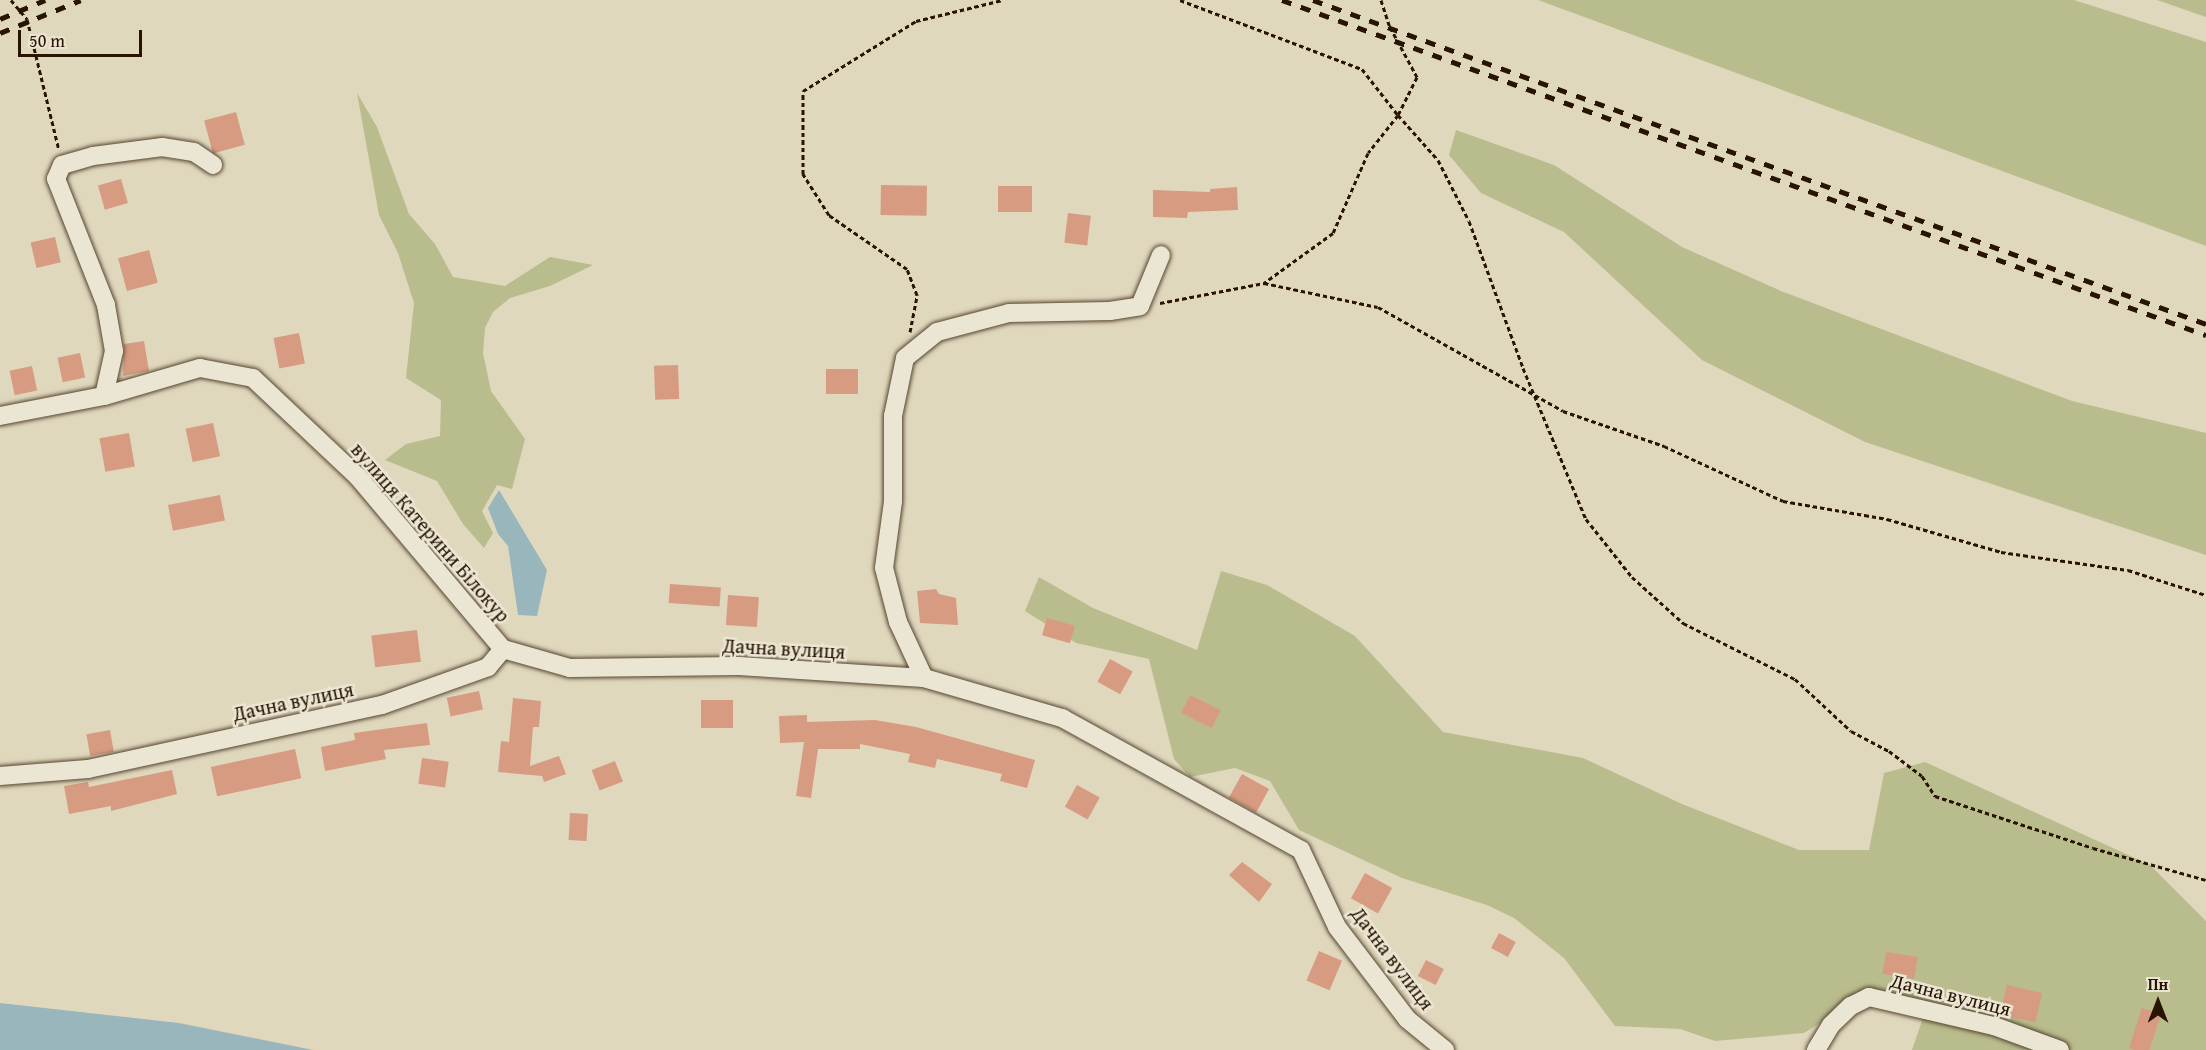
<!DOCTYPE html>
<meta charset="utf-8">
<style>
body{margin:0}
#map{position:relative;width:2206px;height:1050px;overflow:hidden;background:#e0d8bd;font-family:"Gentium Book Plus",serif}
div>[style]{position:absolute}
.green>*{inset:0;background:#b9bc8c}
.water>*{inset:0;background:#9ab6bd}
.building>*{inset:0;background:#d79b81;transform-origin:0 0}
.path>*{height:3px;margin-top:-1.5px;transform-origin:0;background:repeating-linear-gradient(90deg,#281401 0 4.5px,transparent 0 7.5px)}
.roads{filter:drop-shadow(0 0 2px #564530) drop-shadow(0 0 2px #564530)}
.minor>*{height:18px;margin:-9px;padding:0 9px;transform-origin:9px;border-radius:9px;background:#ebe6d4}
.rail>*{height:4.5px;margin-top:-2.25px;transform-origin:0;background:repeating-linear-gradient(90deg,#281401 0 10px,transparent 0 20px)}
span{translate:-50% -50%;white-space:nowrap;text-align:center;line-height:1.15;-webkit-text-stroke:5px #ebe6d4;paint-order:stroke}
.street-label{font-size:20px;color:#281401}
.north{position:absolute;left:2128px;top:972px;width:60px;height:60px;-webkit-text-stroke:4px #ebe6d4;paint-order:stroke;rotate:0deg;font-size:16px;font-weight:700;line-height:24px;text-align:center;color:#281401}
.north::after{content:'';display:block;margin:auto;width:21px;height:27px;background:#281401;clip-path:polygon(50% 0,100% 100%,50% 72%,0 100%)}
.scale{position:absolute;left:18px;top:30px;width:124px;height:27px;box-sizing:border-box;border:3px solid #281401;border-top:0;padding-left:8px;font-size:18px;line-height:21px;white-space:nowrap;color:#281401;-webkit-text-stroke:4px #ebe6d4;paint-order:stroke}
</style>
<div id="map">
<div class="green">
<i style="clip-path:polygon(1538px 0,2074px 0,2206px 42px,2206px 246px)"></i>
<i style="clip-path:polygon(2157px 0,2206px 0,2206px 17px)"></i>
<i style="clip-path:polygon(357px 93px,377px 127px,409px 214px,435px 244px,453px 277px,505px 286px,550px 257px,593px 265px,550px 286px,510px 298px,493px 312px,485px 328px,483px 353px,491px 391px,525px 439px,512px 489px,497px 485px,482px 511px,493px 533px,484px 548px,463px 524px,437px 481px,385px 460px,406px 444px,440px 436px,441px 400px,406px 378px,414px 303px,398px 253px,379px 215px)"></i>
<i style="clip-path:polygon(1456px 130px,1554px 165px,1682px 247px,1781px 291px,2072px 401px,2206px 433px,2206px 555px,1865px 442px,1702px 360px,1564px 232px,1481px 193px,1449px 155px)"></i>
<i style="clip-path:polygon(1221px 571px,1267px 585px,1355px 636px,1443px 732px,1583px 758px,1682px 804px,1799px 850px,1869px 850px,1884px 773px,1925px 762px,2150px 865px,2206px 921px,2206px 1050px,1912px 1050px,1927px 1006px,1849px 1005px,1804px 1033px,1715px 1041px,1680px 1029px,1615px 1026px,1564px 958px,1514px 918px,1487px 905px,1402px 878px,1299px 830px,1270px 781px,1235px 768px,1190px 777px,1174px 759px,1149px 659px,1076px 643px,1025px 611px,1039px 577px,1093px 608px,1197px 650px)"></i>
</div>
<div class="water">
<i style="clip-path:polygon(499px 490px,547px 570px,537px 616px,518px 615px,508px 546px,498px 534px,488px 508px)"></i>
<i style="clip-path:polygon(0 1003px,179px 1023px,313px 1050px,0 1050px)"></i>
</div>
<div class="building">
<i style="left:236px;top:112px;width:34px;height:33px;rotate:75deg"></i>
<i style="left:121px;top:179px;width:25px;height:24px;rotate:74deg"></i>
<i style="left:881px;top:185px;width:46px;height:30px;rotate:1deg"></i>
<i style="left:998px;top:186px;width:34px;height:26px"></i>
<i style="clip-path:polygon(1237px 187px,1238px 210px,1188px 212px,1187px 218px,1153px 217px,1153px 190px,1210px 192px,1210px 189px)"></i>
<i style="left:1068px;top:213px;width:23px;height:30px;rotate:7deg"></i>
<i style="left:55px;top:237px;width:26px;height:25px;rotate:77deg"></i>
<i style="left:149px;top:250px;width:34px;height:32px;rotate:75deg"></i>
<i style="left:299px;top:333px;width:31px;height:26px;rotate:79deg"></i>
<i style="clip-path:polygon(144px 341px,149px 371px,123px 376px,124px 344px)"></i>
<i style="left:80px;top:353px;width:25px;height:23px;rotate:78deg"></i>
<i style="left:678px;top:365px;width:34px;height:24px;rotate:88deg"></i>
<i style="left:32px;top:366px;width:25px;height:23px;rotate:78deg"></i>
<i style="left:826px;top:369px;width:32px;height:25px"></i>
<i style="left:213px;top:423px;width:34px;height:28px;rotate:78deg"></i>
<i style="left:129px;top:433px;width:34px;height:30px;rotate:80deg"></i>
<i style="left:220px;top:495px;width:26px;height:53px;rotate:79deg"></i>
<i style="left:670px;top:584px;width:51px;height:19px;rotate:4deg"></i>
<i style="clip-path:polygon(936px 589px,939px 594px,956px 598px,958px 625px,920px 623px,917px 591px)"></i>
<i style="left:728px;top:595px;width:31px;height:30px;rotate:4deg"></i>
<i style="left:1047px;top:618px;width:29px;height:18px;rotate:16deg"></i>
<i style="left:417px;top:630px;width:32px;height:46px;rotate:83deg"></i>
<i style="left:1110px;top:659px;width:26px;height:26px;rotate:29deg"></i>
<i style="left:479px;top:691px;width:19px;height:33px;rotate:78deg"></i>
<i style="left:1190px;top:695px;width:34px;height:20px;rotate:26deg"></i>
<i style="clip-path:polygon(513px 698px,541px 701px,539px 727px,533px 727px,530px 766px,559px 756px,566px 774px,544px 782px,542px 776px,498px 772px,501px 741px,509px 742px)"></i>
<i style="left:701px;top:700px;width:32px;height:28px"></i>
<i style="clip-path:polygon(807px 715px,807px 722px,875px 720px,916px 727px,1035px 760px,1027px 788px,1000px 781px,1002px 774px,937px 759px,935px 768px,908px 762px,910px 754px,860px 744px,860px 749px,818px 749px,811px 798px,796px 796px,804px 742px,780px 743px,779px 716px)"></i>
<i style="clip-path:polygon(427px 723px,430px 745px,384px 750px,386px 759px,325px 771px,321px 747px,355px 740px,354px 733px)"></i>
<i style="left:110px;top:730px;width:22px;height:24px;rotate:80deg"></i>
<i style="left:295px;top:749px;width:30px;height:86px;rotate:78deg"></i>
<i style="left:422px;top:758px;width:27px;height:26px;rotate:8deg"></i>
<i style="left:615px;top:761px;width:22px;height:25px;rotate:69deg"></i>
<i style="clip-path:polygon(172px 770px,177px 794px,111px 811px,111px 806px,69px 814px,64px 786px,88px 782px,89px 787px)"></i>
<i style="left:1242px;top:774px;width:31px;height:27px;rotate:29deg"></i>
<i style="left:1077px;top:785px;width:26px;height:25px;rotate:29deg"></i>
<i style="left:570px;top:813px;width:18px;height:27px;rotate:3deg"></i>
<i style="clip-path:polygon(1242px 862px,1272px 884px,1259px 902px,1229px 875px)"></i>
<i style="left:1365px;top:873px;width:31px;height:29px;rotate:29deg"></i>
<i style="left:1499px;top:933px;width:19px;height:17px;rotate:28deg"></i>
<i style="left:1319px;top:951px;width:25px;height:32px;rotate:23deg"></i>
<i style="left:1886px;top:952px;width:32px;height:22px;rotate:9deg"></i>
<i style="left:1426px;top:960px;width:20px;height:18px;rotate:27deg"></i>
<i style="left:2007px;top:985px;width:36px;height:30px;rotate:13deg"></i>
<i style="left:2142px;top:1008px;width:20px;height:42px;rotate:18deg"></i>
</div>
<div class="path">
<i style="left:11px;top:0;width:25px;rotate:50deg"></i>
<i style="left:27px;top:19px;width:135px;rotate:76.3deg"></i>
<i style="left:1180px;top:0;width:195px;rotate:20.8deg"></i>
<i style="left:1362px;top:69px;width:58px;rotate:52deg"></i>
<i style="left:1398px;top:115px;width:48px;rotate:128.3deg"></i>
<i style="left:1368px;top:153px;width:87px;rotate:113.6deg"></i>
<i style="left:1333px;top:233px;width:85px;rotate:144.1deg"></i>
<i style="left:1381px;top:0;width:28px;rotate:72deg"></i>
<i style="left:1390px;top:27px;width:57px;rotate:61.6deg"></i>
<i style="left:1417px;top:77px;width:42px;rotate:116.6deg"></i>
<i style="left:1398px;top:115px;width:60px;rotate:48.4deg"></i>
<i style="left:1438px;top:160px;width:68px;rotate:63.1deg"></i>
<i style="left:1469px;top:221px;width:157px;rotate:69.8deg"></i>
<i style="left:1523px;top:368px;width:164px;rotate:67.4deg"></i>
<i style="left:1586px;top:519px;width:74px;rotate:51.6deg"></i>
<i style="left:1632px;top:577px;width:69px;rotate:42deg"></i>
<i style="left:1683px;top:623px;width:125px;rotate:26.6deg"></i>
<i style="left:1795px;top:679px;width:76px;rotate:42.9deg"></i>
<i style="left:1851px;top:731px;width:43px;rotate:27.8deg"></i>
<i style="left:1889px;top:751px;width:41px;rotate:37.1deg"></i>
<i style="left:1922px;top:776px;width:24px;rotate:57deg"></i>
<i style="left:1935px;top:796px;width:166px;rotate:18.2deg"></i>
<i style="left:2093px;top:848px;width:117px;rotate:15.8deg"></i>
<i style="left:1160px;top:303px;width:106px;rotate:-10.9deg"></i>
<i style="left:1264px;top:283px;width:116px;rotate:11.9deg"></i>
<i style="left:1378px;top:307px;width:212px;rotate:29.3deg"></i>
<i style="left:1563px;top:411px;width:107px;rotate:19.1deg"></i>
<i style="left:1664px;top:446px;width:131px;rotate:24.8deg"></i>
<i style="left:1783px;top:501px;width:106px;rotate:9.8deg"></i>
<i style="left:1887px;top:519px;width:119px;rotate:16.1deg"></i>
<i style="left:2001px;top:552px;width:128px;rotate:8.1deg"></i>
<i style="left:2128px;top:570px;width:82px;rotate:17.8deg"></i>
<i style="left:910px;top:332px;width:38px;rotate:-79deg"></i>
<i style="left:917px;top:295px;width:28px;rotate:-111deg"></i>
<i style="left:907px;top:269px;width:95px;rotate:-145.3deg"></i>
<i style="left:829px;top:215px;width:49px;rotate:-122.4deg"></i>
<i style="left:803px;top:174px;width:83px;rotate:-90deg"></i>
<i style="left:803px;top:91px;width:133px;rotate:-31.8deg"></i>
<i style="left:916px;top:21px;width:89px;rotate:-13.7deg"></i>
</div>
<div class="roads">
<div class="minor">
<i style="left:104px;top:396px;width:46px;rotate:-77.5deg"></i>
<i style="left:114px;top:351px;width:47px;rotate:-99.9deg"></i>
<i style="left:106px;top:305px;width:136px;rotate:-111.6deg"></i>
<i style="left:56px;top:179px;width:15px;rotate:-67deg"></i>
<i style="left:62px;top:165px;width:32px;rotate:-16deg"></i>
<i style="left:93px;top:156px;width:70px;rotate:-7.4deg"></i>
<i style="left:162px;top:147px;width:32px;rotate:9deg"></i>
<i style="left:194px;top:152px;width:23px;rotate:34deg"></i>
<i style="left:0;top:416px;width:106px;rotate:-10.9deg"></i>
<i style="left:104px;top:396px;width:100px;rotate:-16.3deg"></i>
<i style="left:200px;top:368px;width:54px;rotate:10.7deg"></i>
<i style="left:253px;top:378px;width:144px;rotate:43.3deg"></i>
<i style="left:358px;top:477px;width:225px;rotate:49.9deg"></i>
<i style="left:503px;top:649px;width:70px;rotate:15.8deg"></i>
<i style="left:570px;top:668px;width:169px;rotate:-0.7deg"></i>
<i style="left:739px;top:666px;width:185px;rotate:3.7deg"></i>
<i style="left:924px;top:678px;width:144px;rotate:16.2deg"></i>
<i style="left:1062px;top:718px;width:273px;rotate:28.9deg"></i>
<i style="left:1301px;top:850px;width:85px;rotate:64.9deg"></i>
<i style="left:1337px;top:927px;width:116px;rotate:52.7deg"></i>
<i style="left:1407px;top:1019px;width:49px;rotate:39.2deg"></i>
<i style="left:924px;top:678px;width:62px;rotate:-114.9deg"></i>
<i style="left:898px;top:622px;width:56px;rotate:-104.5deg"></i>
<i style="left:884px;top:568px;width:68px;rotate:-82.3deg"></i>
<i style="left:893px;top:501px;width:85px;rotate:-90deg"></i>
<i style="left:893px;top:416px;width:59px;rotate:-78.3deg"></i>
<i style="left:905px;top:358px;width:41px;rotate:-39.1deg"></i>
<i style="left:937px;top:332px;width:74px;rotate:-14.8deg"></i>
<i style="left:1009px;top:313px;width:101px;rotate:-1.1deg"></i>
<i style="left:1110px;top:311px;width:30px;rotate:-9deg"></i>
<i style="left:1140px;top:306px;width:55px;rotate:-67.6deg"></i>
<i style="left:0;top:776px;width:88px;rotate:-4.5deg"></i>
<i style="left:88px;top:769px;width:301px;rotate:-12.3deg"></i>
<i style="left:382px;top:705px;width:113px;rotate:-19.7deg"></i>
<i style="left:488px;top:667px;width:23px;rotate:-50deg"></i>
<i style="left:1816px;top:1050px;width:29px;rotate:-59deg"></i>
<i style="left:1831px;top:1025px;width:28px;rotate:-44deg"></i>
<i style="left:1851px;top:1006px;width:20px;rotate:-27deg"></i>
<i style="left:1869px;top:997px;width:128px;rotate:13.1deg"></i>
<i style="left:1994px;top:1026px;width:70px;rotate:20deg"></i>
</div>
</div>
<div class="rail">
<i style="left:1282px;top:0;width:983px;rotate:19.93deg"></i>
<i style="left:1313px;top:0;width:950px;rotate:19.94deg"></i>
<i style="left:0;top:19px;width:49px;rotate:-22.9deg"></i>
<i style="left:0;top:33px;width:87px;rotate:-22.2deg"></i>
</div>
<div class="street-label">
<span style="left:431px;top:532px;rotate:49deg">вулиця Катерини Білокур</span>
<span style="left:784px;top:648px;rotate:3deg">Дачна вулиця</span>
<span style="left:293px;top:701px;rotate:-12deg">Дачна вулиця</span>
<span style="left:1393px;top:958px;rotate:53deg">Дачна вулиця</span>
<span style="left:1951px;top:994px;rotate:14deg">Дачна вулиця</span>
</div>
<div class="north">Пн</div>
<div class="scale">50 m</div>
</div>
